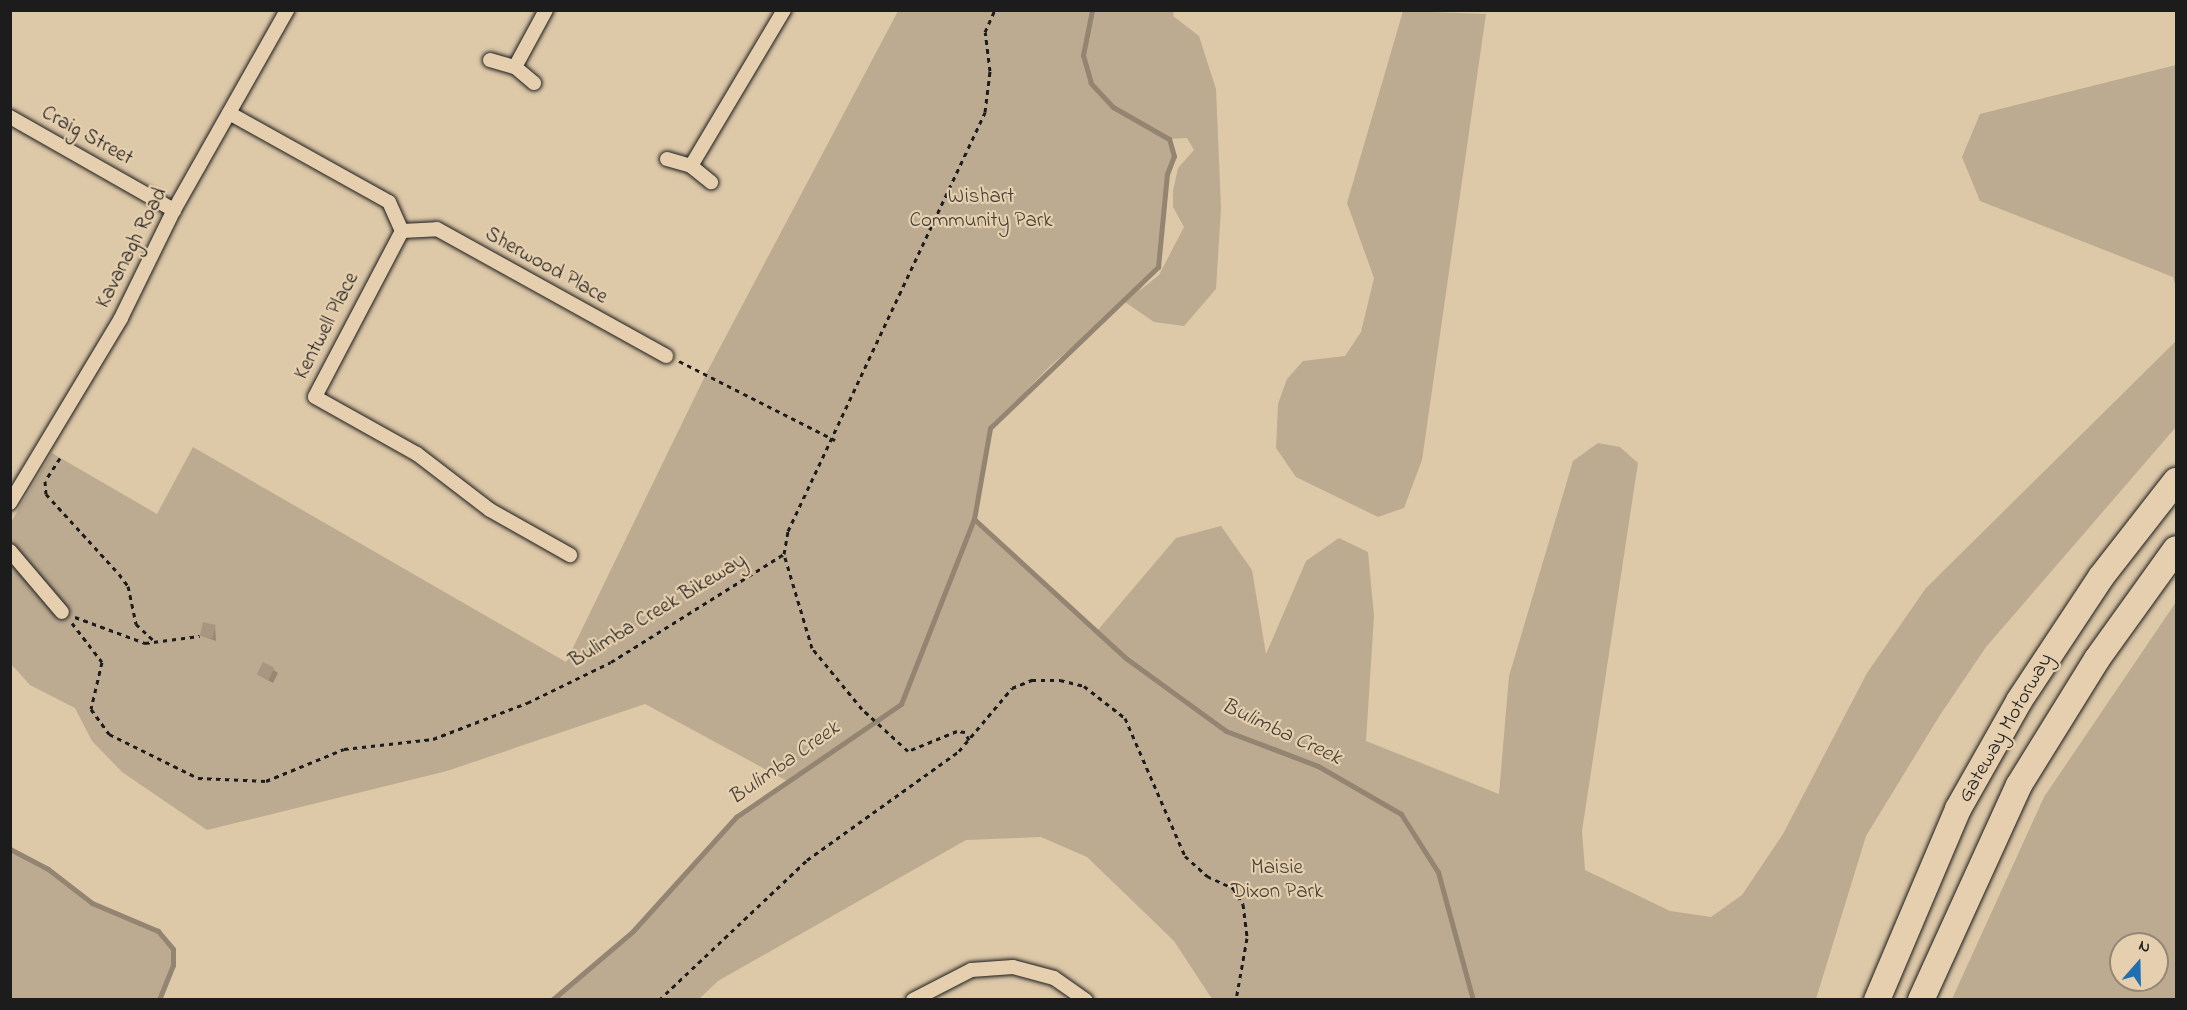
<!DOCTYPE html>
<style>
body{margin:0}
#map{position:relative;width:2187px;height:1010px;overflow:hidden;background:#ddc8a8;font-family:"Indie Flower",sans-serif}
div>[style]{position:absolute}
.green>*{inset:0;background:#bdab91}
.shadow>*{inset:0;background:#0003}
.stream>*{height:5px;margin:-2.5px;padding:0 2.5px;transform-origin:2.5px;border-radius:2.5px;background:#938572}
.building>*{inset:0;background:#a79781;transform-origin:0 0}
.path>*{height:3px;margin-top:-1.5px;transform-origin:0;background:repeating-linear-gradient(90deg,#1c1c1c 0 4.5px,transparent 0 9px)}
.roads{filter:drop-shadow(0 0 2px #1c1c1c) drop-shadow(0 0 2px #1c1c1c)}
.street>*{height:14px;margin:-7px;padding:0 7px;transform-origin:7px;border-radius:7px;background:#e5cfae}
.highway>*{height:26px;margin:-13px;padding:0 13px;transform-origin:13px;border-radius:13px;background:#e5cfae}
span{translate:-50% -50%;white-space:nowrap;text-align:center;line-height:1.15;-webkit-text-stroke:4.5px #e5cfae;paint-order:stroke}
.street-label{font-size:21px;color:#1c1c1c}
.park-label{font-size:21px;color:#444039}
.water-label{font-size:22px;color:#46413a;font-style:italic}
.frame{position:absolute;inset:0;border:12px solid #1c1c1c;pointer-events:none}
.north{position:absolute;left:2109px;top:932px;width:60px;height:60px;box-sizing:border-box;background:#e5cfae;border:2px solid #958774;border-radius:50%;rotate:20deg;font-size:16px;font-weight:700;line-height:24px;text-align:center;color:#1c1c1c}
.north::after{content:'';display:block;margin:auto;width:21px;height:27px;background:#1f6fb2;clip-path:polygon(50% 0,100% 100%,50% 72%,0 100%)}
</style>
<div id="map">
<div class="green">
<i style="clip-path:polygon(evenodd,898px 11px,1174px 11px,1173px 16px,1199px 36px,1216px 89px,1221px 208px,1216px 289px,1184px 326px,1154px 322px,1125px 302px,1050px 366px,990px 428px,974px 519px,1097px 631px,1176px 538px,1221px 526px,1252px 570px,1266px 654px,1306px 561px,1339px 538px,1368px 552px,1374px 616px,1366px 741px,1499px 794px,1509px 676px,1573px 461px,1598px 443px,1620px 447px,1638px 463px,1582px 831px,1585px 870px,1670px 911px,1711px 917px,1742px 895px,1783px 834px,1867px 673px,1926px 588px,2176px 341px,2176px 427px,1986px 647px,1940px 715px,1866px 836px,1816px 999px,1212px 999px,1174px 941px,1087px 857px,1041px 837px,966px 840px,718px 981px,699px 999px,552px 999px,633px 931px,736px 817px,789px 782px,645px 704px,447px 771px,207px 830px,122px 772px,92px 741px,75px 708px,30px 685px,11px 664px,11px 522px,52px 453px,157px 514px,193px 447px,566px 662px,707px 372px,898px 11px,1187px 138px,1194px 150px,1178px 168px,1173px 191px,1173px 207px,1184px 227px,1159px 275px,1139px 291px,1158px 267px,1167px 174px,1174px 156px,1170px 139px,1187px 138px)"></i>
<i style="clip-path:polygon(1403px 11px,1486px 14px,1422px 460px,1404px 508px,1378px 517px,1296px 477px,1276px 448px,1278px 404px,1287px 379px,1303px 361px,1345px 356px,1361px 332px,1374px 278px,1347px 203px)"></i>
<i style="clip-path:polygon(2176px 65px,2176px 288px,2173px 277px,1980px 201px,1962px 157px,1980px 114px)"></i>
<i style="clip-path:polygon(evenodd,2176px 602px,2176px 999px,1952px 999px,2044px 797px,2176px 602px,2121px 944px,2157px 944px,2157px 980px,2121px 980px,2121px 944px)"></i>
<i style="clip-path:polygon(11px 849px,48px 869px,92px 903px,158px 931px,173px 949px,173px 965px,159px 999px,11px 999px)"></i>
</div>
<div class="shadow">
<i style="clip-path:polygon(215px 626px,216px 641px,202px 636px)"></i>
<i style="clip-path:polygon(264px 664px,278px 673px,273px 683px,259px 675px)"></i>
</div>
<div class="stream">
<i style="left:974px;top:519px;width:207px;rotate:42.5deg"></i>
<i style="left:1127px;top:659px;width:122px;rotate:36deg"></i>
<i style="left:1226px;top:731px;width:98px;rotate:20.8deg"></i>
<i style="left:1318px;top:766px;width:96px;rotate:30deg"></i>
<i style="left:1401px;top:814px;width:69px;rotate:57.5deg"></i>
<i style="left:1438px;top:872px;width:133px;rotate:74.7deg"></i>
<i style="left:10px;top:849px;width:43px;rotate:27.8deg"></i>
<i style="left:48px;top:869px;width:56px;rotate:37.7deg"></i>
<i style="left:92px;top:903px;width:72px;rotate:23deg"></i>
<i style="left:158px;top:931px;width:23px;rotate:50deg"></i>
<i style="left:173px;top:949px;width:16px;rotate:90deg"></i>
<i style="left:173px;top:965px;width:38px;rotate:112deg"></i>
<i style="left:552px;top:1000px;width:106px;rotate:-40.4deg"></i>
<i style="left:633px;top:931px;width:154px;rotate:-47.9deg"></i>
<i style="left:736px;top:817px;width:200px;rotate:-34.4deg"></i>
<i style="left:901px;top:704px;width:199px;rotate:-68.5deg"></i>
<i style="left:974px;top:519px;width:92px;rotate:-80deg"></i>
<i style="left:990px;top:428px;width:233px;rotate:-43.8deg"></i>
<i style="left:1158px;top:267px;width:93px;rotate:-84.5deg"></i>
<i style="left:1167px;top:174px;width:19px;rotate:-69deg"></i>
<i style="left:1174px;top:156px;width:18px;rotate:-106deg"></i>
<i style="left:1169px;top:139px;width:64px;rotate:-150.3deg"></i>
<i style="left:1113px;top:107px;width:33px;rotate:-133deg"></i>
<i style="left:1091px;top:83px;width:29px;rotate:-106deg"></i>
<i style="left:1083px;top:55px;width:46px;rotate:-78.7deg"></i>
</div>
<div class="building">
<i style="left:203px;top:622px;width:13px;height:14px;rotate:13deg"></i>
<i style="left:263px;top:662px;width:13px;height:14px;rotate:27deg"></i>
</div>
<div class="path">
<i style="left:679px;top:361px;width:175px;rotate:26.9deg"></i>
<i style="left:60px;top:458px;width:27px;rotate:123deg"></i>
<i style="left:45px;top:481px;width:13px;rotate:86deg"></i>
<i style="left:46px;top:494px;width:108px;rotate:47.6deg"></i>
<i style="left:119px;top:574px;width:15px;rotate:53deg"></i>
<i style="left:128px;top:586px;width:39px;rotate:78deg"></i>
<i style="left:136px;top:624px;width:26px;rotate:43deg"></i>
<i style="left:75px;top:617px;width:75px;rotate:20.4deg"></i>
<i style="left:145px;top:643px;width:55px;rotate:-7.3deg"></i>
<i style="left:72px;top:623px;width:49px;rotate:52.4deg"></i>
<i style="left:102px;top:662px;width:48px;rotate:103.2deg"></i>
<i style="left:91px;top:709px;width:31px;rotate:54deg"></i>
<i style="left:109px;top:734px;width:99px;rotate:26.3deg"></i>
<i style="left:198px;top:778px;width:68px;rotate:2.5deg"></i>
<i style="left:266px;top:781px;width:84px;rotate:-22.3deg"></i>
<i style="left:344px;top:749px;width:90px;rotate:-6.4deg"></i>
<i style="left:433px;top:739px;width:101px;rotate:-21deg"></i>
<i style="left:527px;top:703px;width:93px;rotate:-26deg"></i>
<i style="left:611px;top:662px;width:204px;rotate:-32deg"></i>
<i style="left:969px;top:740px;width:9px;rotate:-117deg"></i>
<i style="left:965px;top:732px;width:8px;rotate:-173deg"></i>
<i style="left:957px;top:731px;width:53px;rotate:157.8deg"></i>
<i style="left:908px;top:751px;width:62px;rotate:-137.6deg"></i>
<i style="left:862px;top:709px;width:79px;rotate:-129.3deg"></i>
<i style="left:812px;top:648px;width:98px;rotate:-106.6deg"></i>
<i style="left:784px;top:554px;width:23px;rotate:-80deg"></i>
<i style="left:788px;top:531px;width:463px;rotate:-64.8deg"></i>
<i style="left:985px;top:112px;width:41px;rotate:-83deg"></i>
<i style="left:990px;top:71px;width:39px;rotate:-97deg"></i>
<i style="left:985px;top:32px;width:24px;rotate:-66deg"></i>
<i style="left:659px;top:1000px;width:204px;rotate:-43.4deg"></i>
<i style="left:807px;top:860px;width:187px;rotate:-35.6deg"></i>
<i style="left:959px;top:751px;width:82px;rotate:-49.9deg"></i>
<i style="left:1012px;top:688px;width:22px;rotate:-22deg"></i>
<i style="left:1032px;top:680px;width:28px"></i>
<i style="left:1060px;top:680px;width:25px;rotate:14deg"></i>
<i style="left:1084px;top:686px;width:52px;rotate:38deg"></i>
<i style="left:1125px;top:718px;width:150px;rotate:66.5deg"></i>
<i style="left:1185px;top:856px;width:30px;rotate:42deg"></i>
<i style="left:1207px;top:876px;width:29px;rotate:25deg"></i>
<i style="left:1233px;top:888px;width:19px;rotate:58deg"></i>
<i style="left:1243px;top:904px;width:34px;rotate:83deg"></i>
<i style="left:1247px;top:938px;width:63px;rotate:100.1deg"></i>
</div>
<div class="roads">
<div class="street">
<i style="left:490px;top:60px;width:26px;rotate:16deg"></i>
<i style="left:515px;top:67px;width:25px;rotate:40deg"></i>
<i style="left:515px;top:67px;width:65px;rotate:-61.5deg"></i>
<i style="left:229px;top:113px;width:183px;rotate:29.1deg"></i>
<i style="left:389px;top:202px;width:32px;rotate:66deg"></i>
<i style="left:402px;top:231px;width:187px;rotate:117.7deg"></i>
<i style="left:315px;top:397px;width:117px;rotate:29.2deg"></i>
<i style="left:417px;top:454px;width:92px;rotate:37.5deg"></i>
<i style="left:490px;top:510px;width:92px;rotate:29.4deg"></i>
<i style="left:10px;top:117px;width:189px;rotate:29.6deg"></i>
<i style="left:667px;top:159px;width:25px;rotate:16deg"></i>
<i style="left:691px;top:166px;width:26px;rotate:39deg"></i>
<i style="left:691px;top:166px;width:182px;rotate:-59.2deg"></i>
<i style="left:402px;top:231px;width:35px;rotate:-3deg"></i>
<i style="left:437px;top:229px;width:262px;rotate:29deg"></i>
<i style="left:10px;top:503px;width:216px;rotate:-59deg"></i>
<i style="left:121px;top:318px;width:120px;rotate:-63.9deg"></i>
<i style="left:174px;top:210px;width:230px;rotate:-60.5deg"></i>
<i style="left:10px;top:551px;width:80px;rotate:49.6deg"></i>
<i style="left:913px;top:1000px;width:65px;rotate:-27.3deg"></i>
<i style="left:971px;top:970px;width:42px;rotate:-4.1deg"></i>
<i style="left:1013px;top:967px;width:42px;rotate:15deg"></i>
<i style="left:1054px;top:978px;width:39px;rotate:35deg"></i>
</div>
<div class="highway">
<i style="left:1877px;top:1000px;width:207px;rotate:-67deg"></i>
<i style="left:1958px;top:809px;width:124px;rotate:-60.5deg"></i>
<i style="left:2019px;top:701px;width:149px;rotate:-56.5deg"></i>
<i style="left:2101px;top:577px;width:122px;rotate:-52deg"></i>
<i style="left:1921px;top:1000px;width:236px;rotate:-65.5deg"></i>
<i style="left:2019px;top:785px;width:148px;rotate:-58.2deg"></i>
<i style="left:2097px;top:659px;width:135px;rotate:-54.3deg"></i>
</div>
</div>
<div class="street-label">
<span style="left:87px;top:136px;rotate:29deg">Craig Street</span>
<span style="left:132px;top:248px;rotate:-63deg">Kavanagh Road</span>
<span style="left:546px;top:266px;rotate:29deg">Sherwood Place</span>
<span style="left:327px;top:326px;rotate:-63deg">Kentwell Place</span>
<span style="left:658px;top:611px;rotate:-31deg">Bulimba Creek Bikeway</span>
<span style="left:2006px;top:728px;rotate:-60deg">Gateway Motorway</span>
</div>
<div class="park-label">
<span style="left:981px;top:209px">Wishart<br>Community Park</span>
<span style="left:1277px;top:880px">Maisie<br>Dixon Park</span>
</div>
<div class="water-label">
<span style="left:1281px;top:733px;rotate:25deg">Bulimba Creek</span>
<span style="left:785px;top:764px;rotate:-35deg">Bulimba Creek</span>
</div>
<div class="frame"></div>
<div class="north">N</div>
</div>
